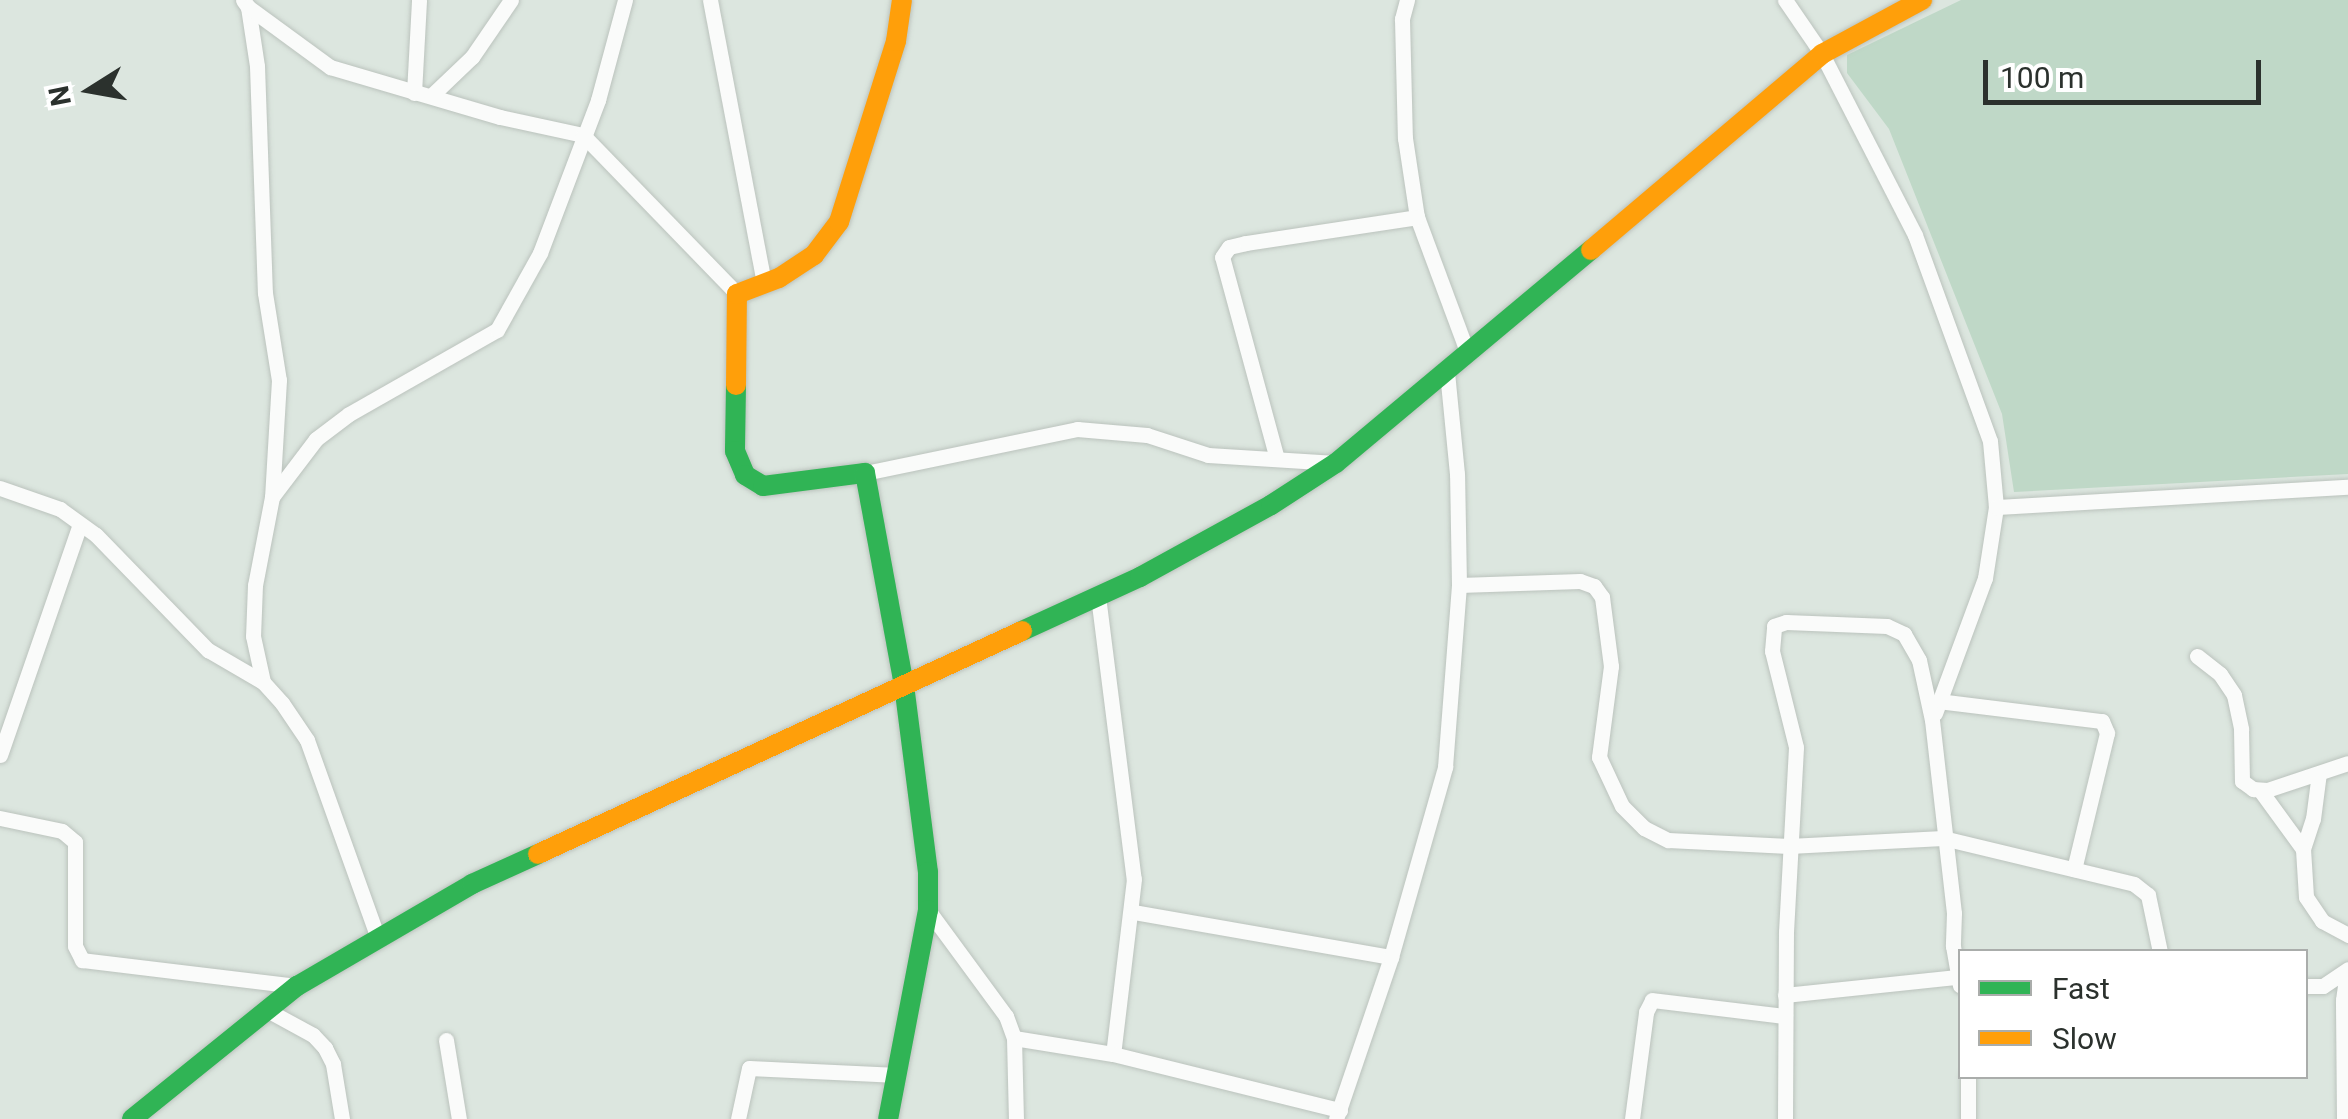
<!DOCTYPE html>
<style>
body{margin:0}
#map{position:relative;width:2348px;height:1119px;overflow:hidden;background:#dce6df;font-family:Roboto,sans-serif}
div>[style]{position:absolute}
.green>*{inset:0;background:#bfd8c7}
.roads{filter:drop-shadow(0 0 2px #bbc3bd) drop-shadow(0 0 2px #bbc3bd)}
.street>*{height:15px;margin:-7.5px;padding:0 7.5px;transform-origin:7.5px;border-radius:7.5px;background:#fafbfa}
.fast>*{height:20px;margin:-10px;padding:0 10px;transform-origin:10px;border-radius:10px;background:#30b455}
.slow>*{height:20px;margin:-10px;padding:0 10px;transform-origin:10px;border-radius:10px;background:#ff9f0a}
span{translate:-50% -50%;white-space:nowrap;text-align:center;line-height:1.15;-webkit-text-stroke:9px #fff;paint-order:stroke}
.legend{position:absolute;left:1958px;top:949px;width:350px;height:130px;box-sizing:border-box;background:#fff;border:2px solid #aaadab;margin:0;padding:12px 18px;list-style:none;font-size:30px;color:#2b312d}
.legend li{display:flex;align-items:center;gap:20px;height:50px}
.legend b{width:50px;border:2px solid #aaadab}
.north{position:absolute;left:40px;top:40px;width:100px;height:100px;-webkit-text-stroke:8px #fff;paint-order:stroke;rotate:259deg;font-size:28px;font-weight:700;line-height:40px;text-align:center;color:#2b312d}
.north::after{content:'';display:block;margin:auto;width:35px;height:45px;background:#2b312d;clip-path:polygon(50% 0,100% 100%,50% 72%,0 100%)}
.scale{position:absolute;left:1983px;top:60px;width:278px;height:45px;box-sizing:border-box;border:5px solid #2b312d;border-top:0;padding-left:12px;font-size:30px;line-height:35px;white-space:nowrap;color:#2b312d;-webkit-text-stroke:8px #fff;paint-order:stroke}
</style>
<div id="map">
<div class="green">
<i style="clip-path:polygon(1961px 0,2348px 0,2348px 474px,2014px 492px,2002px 414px,1889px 129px,1847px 73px,1847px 55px)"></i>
</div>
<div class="roads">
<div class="street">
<i style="left:243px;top:0;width:9px;rotate:54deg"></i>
<i style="left:248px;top:7px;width:60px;rotate:81.3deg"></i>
<i style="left:257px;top:66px;width:227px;rotate:88deg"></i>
<i style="left:265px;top:293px;width:88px;rotate:80.9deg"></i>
<i style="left:279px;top:380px;width:117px;rotate:93.4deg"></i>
<i style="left:272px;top:497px;width:90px;rotate:100.9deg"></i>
<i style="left:255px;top:585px;width:51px;rotate:92.2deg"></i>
<i style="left:253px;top:636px;width:47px;rotate:77.7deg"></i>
<i style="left:710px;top:0;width:289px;rotate:79.2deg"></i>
<i style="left:1407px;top:0;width:20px;rotate:105deg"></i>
<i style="left:1402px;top:19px;width:119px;rotate:88.6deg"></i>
<i style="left:1405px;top:138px;width:80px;rotate:81.4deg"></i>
<i style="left:1417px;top:217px;width:146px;rotate:69.6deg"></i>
<i style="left:1785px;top:0;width:65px;rotate:55.6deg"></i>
<i style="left:1822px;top:54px;width:203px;rotate:62.8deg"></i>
<i style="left:1915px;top:235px;width:219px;rotate:70deg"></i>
<i style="left:1990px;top:441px;width:66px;rotate:84.8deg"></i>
<i style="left:1996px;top:507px;width:72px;rotate:98.8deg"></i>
<i style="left:1985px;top:578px;width:144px;rotate:110.3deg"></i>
<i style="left:248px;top:7px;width:102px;rotate:36.2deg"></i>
<i style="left:330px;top:67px;width:177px;rotate:16.4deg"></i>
<i style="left:500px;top:117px;width:85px;rotate:12.2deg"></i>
<i style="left:583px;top:135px;width:221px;rotate:45.9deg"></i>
<i style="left:414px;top:93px;width:93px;rotate:-86.9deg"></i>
<i style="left:431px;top:96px;width:57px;rotate:-43.6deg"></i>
<i style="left:472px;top:57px;width:69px;rotate:-55.6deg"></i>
<i style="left:1277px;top:459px;width:209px;rotate:-105.2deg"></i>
<i style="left:1222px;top:257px;width:12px;rotate:-55deg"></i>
<i style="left:1229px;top:247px;width:17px;rotate:-13deg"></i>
<i style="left:1246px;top:243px;width:173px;rotate:-8.6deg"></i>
<i style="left:865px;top:473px;width:217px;rotate:-11.7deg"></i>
<i style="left:1077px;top:429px;width:70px;rotate:4.9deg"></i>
<i style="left:1147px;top:435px;width:64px;rotate:18.2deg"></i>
<i style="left:1208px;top:455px;width:128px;rotate:3.6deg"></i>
<i style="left:0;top:488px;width:64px;rotate:19.3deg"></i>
<i style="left:60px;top:509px;width:44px;rotate:35.8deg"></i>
<i style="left:96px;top:535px;width:161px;rotate:45.8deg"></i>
<i style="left:208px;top:650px;width:64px;rotate:30.2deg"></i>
<i style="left:263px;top:682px;width:28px;rotate:48deg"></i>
<i style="left:282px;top:703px;width:45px;rotate:56deg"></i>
<i style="left:307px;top:740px;width:208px;rotate:70.3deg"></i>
<i style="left:272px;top:497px;width:73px;rotate:-52.8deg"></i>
<i style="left:316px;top:439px;width:41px;rotate:-37.1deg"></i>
<i style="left:349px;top:414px;width:170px;rotate:-29.6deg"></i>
<i style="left:497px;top:330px;width:88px;rotate:-60.8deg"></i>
<i style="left:540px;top:253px;width:164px;rotate:-69.2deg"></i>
<i style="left:598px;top:100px;width:104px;rotate:-74.9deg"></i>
<i style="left:1996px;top:507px;width:353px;rotate:-3.3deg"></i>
<i style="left:1459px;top:585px;width:121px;rotate:-1.9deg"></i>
<i style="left:1580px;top:581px;width:15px;rotate:20deg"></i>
<i style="left:1594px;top:586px;width:14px;rotate:54deg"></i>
<i style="left:1602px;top:597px;width:70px;rotate:82.6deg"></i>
<i style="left:1611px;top:666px;width:92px;rotate:97.5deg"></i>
<i style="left:1599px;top:757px;width:54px;rotate:64.9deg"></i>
<i style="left:1622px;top:806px;width:31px;rotate:45deg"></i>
<i style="left:1644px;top:828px;width:27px;rotate:27deg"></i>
<i style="left:1668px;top:840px;width:121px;rotate:2.8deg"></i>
<i style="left:1789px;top:846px;width:154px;rotate:-3deg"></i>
<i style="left:1943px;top:838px;width:196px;rotate:13.5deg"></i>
<i style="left:2134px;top:884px;width:18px;rotate:38deg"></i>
<i style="left:2148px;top:895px;width:58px;rotate:78.1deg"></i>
<i style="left:1098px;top:596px;width:285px;rotate:82.8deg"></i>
<i style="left:1134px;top:879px;width:176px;rotate:96.8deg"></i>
<i style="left:2197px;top:656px;width:29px;rotate:38deg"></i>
<i style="left:2220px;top:674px;width:25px;rotate:56deg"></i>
<i style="left:2234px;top:695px;width:35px;rotate:78deg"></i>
<i style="left:2241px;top:729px;width:52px;rotate:88.9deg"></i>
<i style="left:2242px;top:781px;width:14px;rotate:36deg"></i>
<i style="left:2253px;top:789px;width:14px;rotate:4deg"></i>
<i style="left:2267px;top:790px;width:85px;rotate:-18.4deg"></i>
<i style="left:1938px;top:701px;width:165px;rotate:7deg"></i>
<i style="left:2102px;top:721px;width:13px;rotate:67deg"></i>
<i style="left:2107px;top:733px;width:140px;rotate:103.6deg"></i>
<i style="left:0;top:755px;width:244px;rotate:-70.9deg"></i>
<i style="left:2260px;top:790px;width:73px;rotate:53.9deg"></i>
<i style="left:2303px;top:849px;width:48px;rotate:86.4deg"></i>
<i style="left:2306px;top:897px;width:29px;rotate:56deg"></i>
<i style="left:2322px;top:921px;width:30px;rotate:28deg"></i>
<i style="left:0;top:818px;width:63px;rotate:11.8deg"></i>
<i style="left:62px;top:831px;width:17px;rotate:40deg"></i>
<i style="left:75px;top:842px;width:104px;rotate:90deg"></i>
<i style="left:75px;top:946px;width:16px;rotate:63deg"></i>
<i style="left:82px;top:960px;width:217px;rotate:6.9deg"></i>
<i style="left:2303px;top:849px;width:32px;rotate:-72deg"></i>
<i style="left:2313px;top:819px;width:46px;rotate:-82.6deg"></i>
<i style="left:928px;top:910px;width:132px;rotate:53.7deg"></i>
<i style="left:1006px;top:1016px;width:23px;rotate:70deg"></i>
<i style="left:1014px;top:1038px;width:81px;rotate:88.6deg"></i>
<i style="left:1133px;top:912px;width:262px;rotate:9.9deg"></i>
<i style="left:2306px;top:986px;width:17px"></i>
<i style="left:2323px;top:986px;width:30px;rotate:-34deg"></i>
<i style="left:1785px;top:995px;width:173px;rotate:-6deg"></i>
<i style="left:267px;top:1010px;width:52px;rotate:28.5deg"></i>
<i style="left:313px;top:1035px;width:18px;rotate:47deg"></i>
<i style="left:325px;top:1048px;width:18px;rotate:63deg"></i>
<i style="left:333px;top:1064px;width:56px;rotate:80.7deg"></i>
<i style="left:1014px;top:1038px;width:100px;rotate:9.2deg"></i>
<i style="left:1113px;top:1054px;width:234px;rotate:13.9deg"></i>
<i style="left:446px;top:1040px;width:80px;rotate:80.7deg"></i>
<i style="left:738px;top:1119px;width:52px;rotate:-77.8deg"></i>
<i style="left:749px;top:1068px;width:149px;rotate:2.7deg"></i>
<i style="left:1336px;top:1119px;width:171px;rotate:-71.2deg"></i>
<i style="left:1391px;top:957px;width:198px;rotate:-74.1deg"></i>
<i style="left:1445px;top:767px;width:183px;rotate:-85.6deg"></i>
<i style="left:1459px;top:585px;width:111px;rotate:-91deg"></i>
<i style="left:1457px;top:474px;width:102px;rotate:-95.6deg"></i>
<i style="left:1632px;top:1119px;width:108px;rotate:-82.5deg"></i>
<i style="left:1646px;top:1012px;width:13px;rotate:-63deg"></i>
<i style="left:1652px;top:1000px;width:134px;rotate:6.9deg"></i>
<i style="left:1785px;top:1119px;width:187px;rotate:-89.7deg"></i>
<i style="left:1786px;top:932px;width:185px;rotate:-86.9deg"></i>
<i style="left:1796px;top:747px;width:99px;rotate:-104deg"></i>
<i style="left:1772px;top:651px;width:25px;rotate:-85deg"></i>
<i style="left:1774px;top:626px;width:13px;rotate:-18deg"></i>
<i style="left:1786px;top:622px;width:101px;rotate:2.3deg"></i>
<i style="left:1887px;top:626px;width:19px;rotate:25deg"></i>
<i style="left:1904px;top:634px;width:30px;rotate:60deg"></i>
<i style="left:1919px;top:660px;width:61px;rotate:77.8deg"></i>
<i style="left:1932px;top:720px;width:194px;rotate:83.5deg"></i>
<i style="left:1954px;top:913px;width:33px;rotate:92deg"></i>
<i style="left:1953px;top:946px;width:40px;rotate:80deg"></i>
<i style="left:1968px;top:1119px;width:43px;rotate:-90deg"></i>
<i style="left:2344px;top:1119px;width:119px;rotate:-90.5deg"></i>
<i style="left:2343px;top:1000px;width:30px;rotate:-82deg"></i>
</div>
<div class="fast">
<i style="left:736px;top:385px;width:66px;rotate:90.9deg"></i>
<i style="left:735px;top:451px;width:26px;rotate:67deg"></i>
<i style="left:745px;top:475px;width:21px;rotate:31deg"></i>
<i style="left:763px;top:486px;width:103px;rotate:-7.3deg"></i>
<i style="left:865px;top:473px;width:216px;rotate:79.6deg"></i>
<i style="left:904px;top:685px;width:189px;rotate:82.7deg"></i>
<i style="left:928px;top:872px;width:38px;rotate:90deg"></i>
<i style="left:928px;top:910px;width:213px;rotate:100.8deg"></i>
<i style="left:1022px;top:631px;width:130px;rotate:-24.6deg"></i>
<i style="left:1140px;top:577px;width:149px;rotate:-28.8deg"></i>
<i style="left:1271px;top:505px;width:77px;rotate:-32.9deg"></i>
<i style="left:1336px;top:463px;width:332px;rotate:-39.9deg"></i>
<i style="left:132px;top:1119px;width:212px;rotate:-38.9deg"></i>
<i style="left:297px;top:986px;width:203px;rotate:-30.2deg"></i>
<i style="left:472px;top:884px;width:72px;rotate:-24.4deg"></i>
</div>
<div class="slow">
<i style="left:1591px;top:250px;width:303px;rotate:-40.3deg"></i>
<i style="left:1822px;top:54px;width:114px;rotate:-28.4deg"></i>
<i style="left:736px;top:385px;width:91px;rotate:-89.4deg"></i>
<i style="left:737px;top:294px;width:45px;rotate:-20.9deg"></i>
<i style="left:779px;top:278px;width:42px;rotate:-33.3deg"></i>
<i style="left:814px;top:255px;width:41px;rotate:-52.9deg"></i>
<i style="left:839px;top:222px;width:190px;rotate:-72.5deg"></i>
<i style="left:896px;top:41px;width:41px;rotate:-81.7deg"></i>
<i style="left:538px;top:854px;width:533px;rotate:-24.74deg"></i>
</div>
</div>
<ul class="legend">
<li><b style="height:12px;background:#30b455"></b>Fast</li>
<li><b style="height:12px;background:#ff9f0a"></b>Slow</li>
</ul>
<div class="north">N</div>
<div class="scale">100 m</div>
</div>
